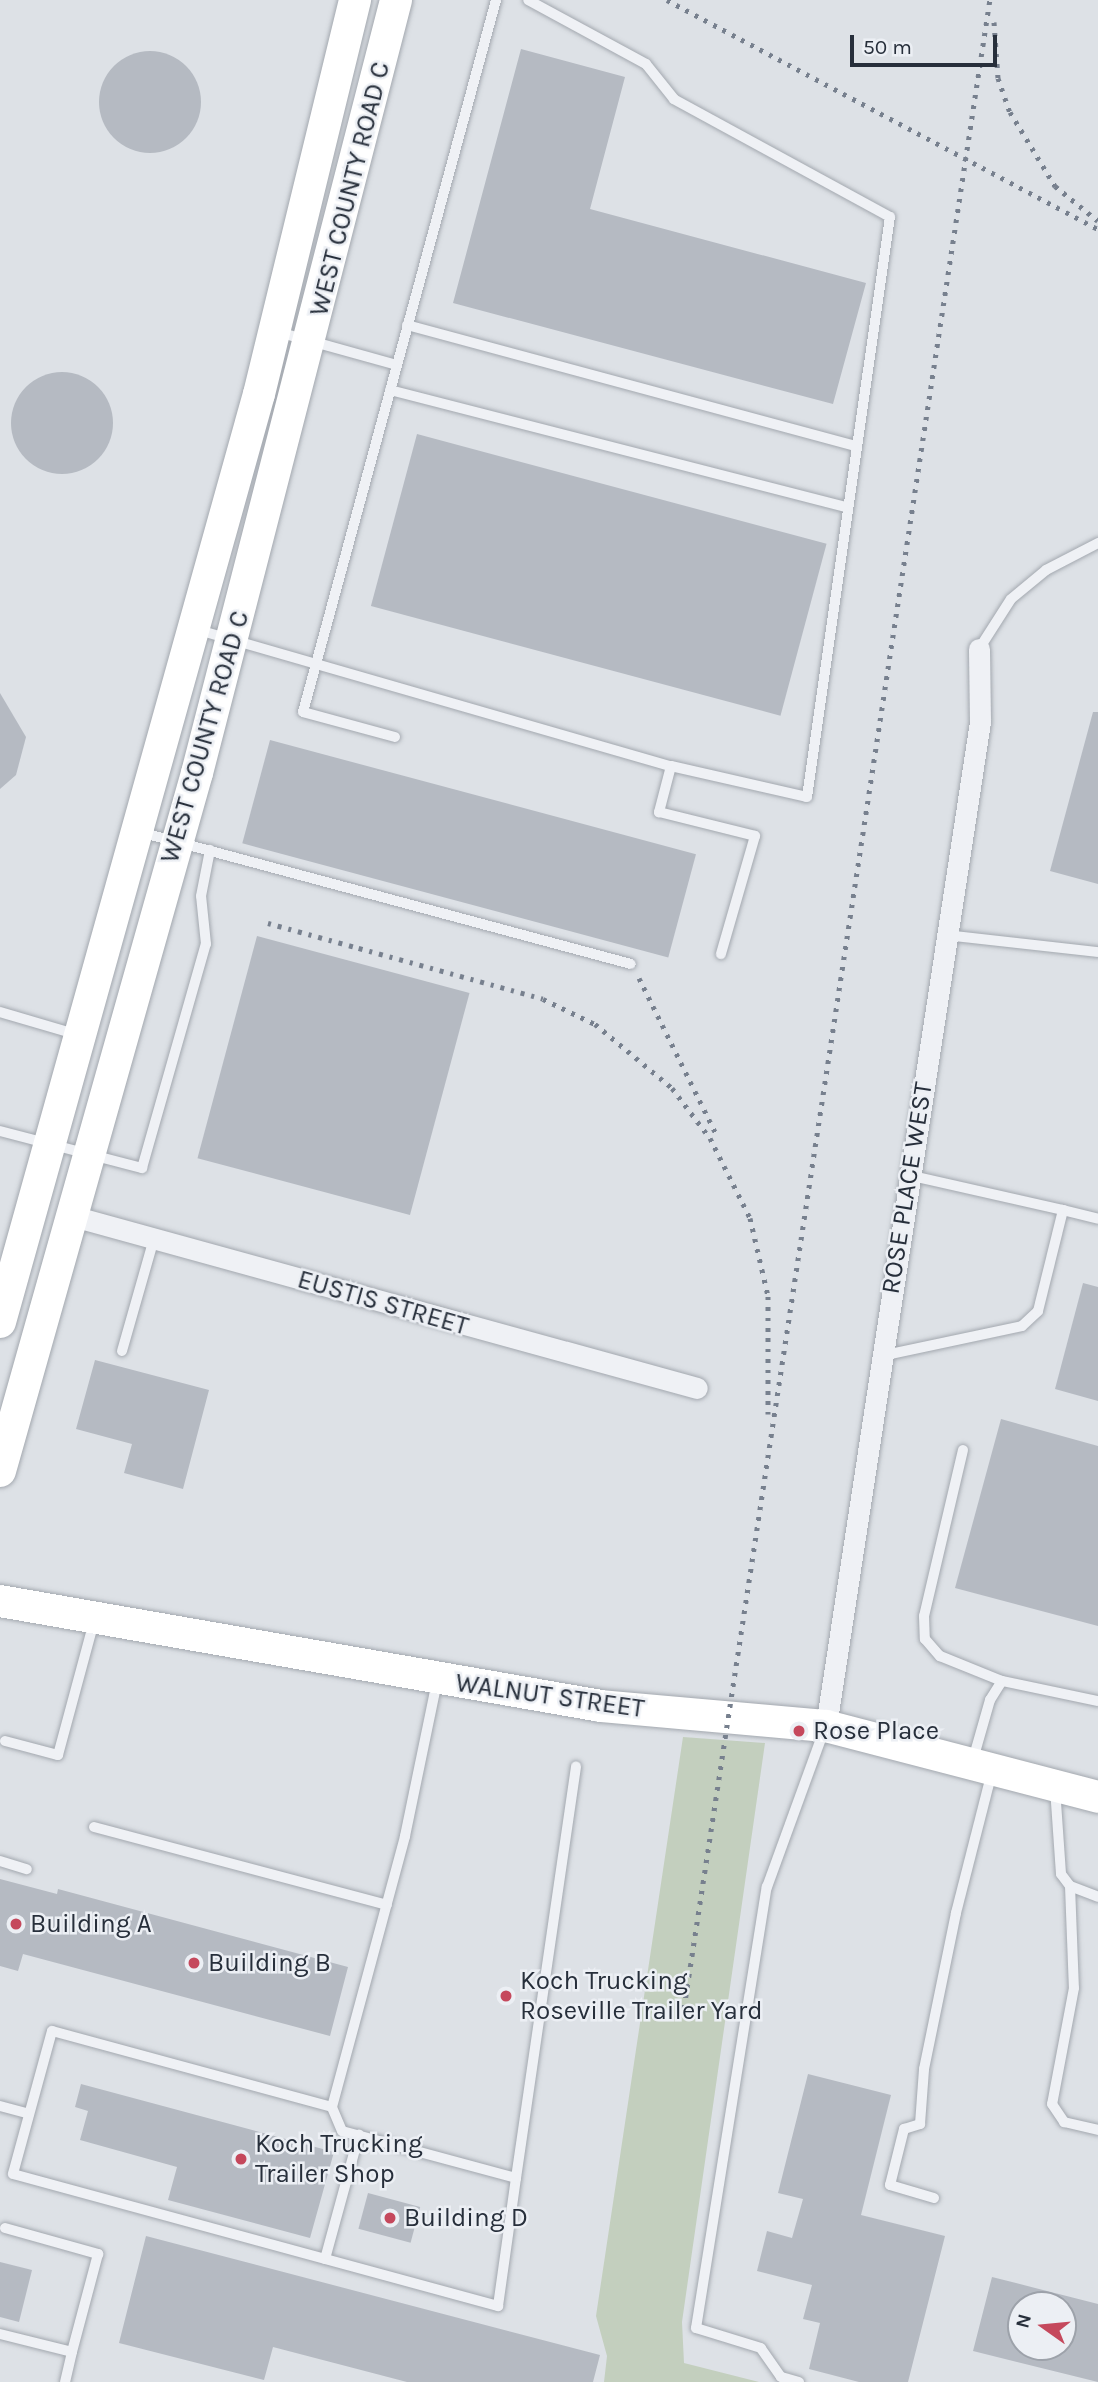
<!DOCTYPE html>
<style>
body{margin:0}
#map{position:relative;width:1098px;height:2382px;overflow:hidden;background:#dde1e6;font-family:Karla,sans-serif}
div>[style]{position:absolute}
.green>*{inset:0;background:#c3cfbe}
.building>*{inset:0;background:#b5bac2;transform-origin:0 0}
.round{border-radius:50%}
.roads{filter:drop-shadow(0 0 2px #a3a8af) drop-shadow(0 0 2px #a3a8af)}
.lane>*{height:10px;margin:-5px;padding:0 5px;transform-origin:5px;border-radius:5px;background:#eff1f5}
.street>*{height:21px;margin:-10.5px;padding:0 10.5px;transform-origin:10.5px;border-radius:10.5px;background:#eff1f5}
.secondary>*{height:32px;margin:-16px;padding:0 16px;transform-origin:16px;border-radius:16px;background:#fff}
.rail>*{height:5px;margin-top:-2.5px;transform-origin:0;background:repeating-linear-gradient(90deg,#77808e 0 3.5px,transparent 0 10.5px)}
.dots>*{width:19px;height:19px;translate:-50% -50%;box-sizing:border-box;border:4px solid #eceff4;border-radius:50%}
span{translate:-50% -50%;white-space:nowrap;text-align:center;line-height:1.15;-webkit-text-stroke:5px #eceff4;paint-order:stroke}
.street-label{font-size:26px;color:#272f3b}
.poi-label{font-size:26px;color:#272f3b}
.left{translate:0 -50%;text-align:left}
.north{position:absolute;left:1007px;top:2291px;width:70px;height:70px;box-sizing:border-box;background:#eceff4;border:2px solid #9da2aa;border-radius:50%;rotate:285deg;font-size:19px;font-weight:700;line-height:28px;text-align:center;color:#272f3b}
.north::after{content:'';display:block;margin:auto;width:24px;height:32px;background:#c5485c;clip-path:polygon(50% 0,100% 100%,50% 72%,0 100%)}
.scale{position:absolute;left:850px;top:35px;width:147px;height:32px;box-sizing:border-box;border:4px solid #272f3b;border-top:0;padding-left:9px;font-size:21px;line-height:24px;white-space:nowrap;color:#272f3b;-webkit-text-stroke:5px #eceff4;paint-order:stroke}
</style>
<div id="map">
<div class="green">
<i style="clip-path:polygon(683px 1737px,765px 1743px,682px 2322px,684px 2363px,759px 2382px,604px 2382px,607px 2356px,596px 2316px)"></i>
</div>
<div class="building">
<i style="clip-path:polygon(521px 49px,625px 77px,590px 209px,866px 283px,833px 404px,453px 303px)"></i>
<i class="round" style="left:99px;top:51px;width:102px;height:102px"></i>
<i class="round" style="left:11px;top:372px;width:102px;height:102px"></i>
<i style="left:417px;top:434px;width:424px;height:178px;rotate:15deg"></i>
<i style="clip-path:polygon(0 693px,26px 737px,16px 775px,0 789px)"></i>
<i style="clip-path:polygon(1093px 712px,1098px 712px,1098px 884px,1050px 871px)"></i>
<i style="left:270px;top:740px;width:441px;height:107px;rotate:15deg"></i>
<i style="left:257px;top:936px;width:220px;height:230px;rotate:15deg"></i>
<i style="clip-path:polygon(1083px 1283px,1098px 1287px,1098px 1401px,1055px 1389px)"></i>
<i style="clip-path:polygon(95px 1360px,209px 1390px,183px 1489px,124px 1473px,132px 1444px,76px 1429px)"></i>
<i style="clip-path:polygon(1001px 1419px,1098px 1446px,1098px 1626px,955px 1588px)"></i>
<i style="clip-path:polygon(0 1879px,57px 1894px,58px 1889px,348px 1967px,330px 2036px,23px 1954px,18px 1971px,0 1966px)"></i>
<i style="clip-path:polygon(808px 2074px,891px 2095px,861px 2215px,945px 2236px,908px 2382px,859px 2382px,809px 2369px,820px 2323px,803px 2319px,812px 2285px,757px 2271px,767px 2231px,792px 2238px,803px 2199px,778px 2193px)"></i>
<i style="clip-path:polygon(81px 2084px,334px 2152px,310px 2238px,168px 2200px,177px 2167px,80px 2140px,88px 2111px,75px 2107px)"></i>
<i style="left:368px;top:2193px;width:54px;height:37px;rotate:15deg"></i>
<i style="clip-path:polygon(146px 2236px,600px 2355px,593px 2382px,407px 2382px,273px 2347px,264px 2380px,119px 2343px)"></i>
<i style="clip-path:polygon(0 2262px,32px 2270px,19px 2322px,0 2317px)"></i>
<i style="clip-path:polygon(evenodd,992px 2277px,1098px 2304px,1098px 2382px,973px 2351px,992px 2277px,1021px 2305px,1063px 2305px,1063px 2347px,1021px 2347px,1021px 2305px)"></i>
</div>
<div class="roads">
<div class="lane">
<i style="left:407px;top:325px;width:465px;rotate:15.1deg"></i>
<i style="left:278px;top:332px;width:123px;rotate:15.5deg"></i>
<i style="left:390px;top:390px;width:472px;rotate:14.4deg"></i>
<i style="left:195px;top:629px;width:495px;rotate:16.1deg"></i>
<i style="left:671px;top:766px;width:139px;rotate:12.8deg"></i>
<i style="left:807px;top:797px;width:586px;rotate:-81.86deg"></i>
<i style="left:890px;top:217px;width:246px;rotate:-151.4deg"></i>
<i style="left:674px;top:99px;width:45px;rotate:-128.7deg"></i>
<i style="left:646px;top:64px;width:134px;rotate:-151.5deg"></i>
<i style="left:979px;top:649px;width:59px;rotate:-57.4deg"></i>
<i style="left:1011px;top:599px;width:45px;rotate:-39.6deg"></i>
<i style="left:1046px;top:570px;width:59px;rotate:-27.4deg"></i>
<i style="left:395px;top:737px;width:95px;rotate:-164.8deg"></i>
<i style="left:303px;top:712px;width:738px;rotate:-74.83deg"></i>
<i style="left:671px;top:766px;width:48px;rotate:104.6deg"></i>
<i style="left:659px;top:812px;width:99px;rotate:14deg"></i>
<i style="left:755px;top:836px;width:123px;rotate:106.1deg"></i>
<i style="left:140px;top:832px;width:508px;rotate:15.05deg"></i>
<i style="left:946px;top:935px;width:153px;rotate:6.4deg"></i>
<i style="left:0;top:1012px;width:81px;rotate:16.4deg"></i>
<i style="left:0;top:1131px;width:147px;rotate:14.6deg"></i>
<i style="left:142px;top:1168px;width:233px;rotate:-74.1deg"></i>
<i style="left:206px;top:944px;width:48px;rotate:-95.9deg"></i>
<i style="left:201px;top:896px;width:47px;rotate:-78.9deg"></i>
<i style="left:1063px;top:1210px;width:36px;rotate:14deg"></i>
<i style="left:122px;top:1351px;width:116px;rotate:-74.1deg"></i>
<i style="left:881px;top:1356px;width:144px;rotate:-12deg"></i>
<i style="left:1022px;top:1326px;width:22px;rotate:-43deg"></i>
<i style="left:1038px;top:1311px;width:104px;rotate:-76.1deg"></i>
<i style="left:1063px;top:1210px;width:159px;rotate:-167.3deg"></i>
<i style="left:963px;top:1450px;width:171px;rotate:103.2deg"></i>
<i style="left:924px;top:1616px;width:23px;rotate:88deg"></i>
<i style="left:925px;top:1639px;width:23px;rotate:49deg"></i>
<i style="left:940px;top:1656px;width:67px;rotate:22deg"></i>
<i style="left:5px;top:1741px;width:55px;rotate:14.8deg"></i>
<i style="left:58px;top:1755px;width:138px;rotate:-74.9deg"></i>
<i style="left:972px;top:1763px;width:66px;rotate:-74.1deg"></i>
<i style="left:990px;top:1700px;width:22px;rotate:-58deg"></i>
<i style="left:1002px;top:1681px;width:98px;rotate:11.8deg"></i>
<i style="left:1055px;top:1788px;width:86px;rotate:86deg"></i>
<i style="left:1061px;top:1874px;width:15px;rotate:53deg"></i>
<i style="left:1070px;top:1886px;width:30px;rotate:21deg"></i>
<i style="left:94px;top:1827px;width:303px;rotate:14.9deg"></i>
<i style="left:0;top:1861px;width:28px;rotate:17deg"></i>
<i style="left:1070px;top:1886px;width:102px;rotate:87.8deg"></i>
<i style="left:1074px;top:1988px;width:118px;rotate:100.7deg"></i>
<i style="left:1052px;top:2104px;width:22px;rotate:56deg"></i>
<i style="left:1064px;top:2122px;width:35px;rotate:13deg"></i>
<i style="left:0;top:2106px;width:30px;rotate:15deg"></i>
<i style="left:332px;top:2107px;width:290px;rotate:-164.8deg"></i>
<i style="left:52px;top:2031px;width:148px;rotate:105.3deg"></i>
<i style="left:13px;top:2174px;width:503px;rotate:15.23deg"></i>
<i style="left:498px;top:2306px;width:129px;rotate:-82deg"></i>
<i style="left:516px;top:2178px;width:180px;rotate:-164.9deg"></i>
<i style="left:342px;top:2131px;width:26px;rotate:-113deg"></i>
<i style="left:332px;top:2107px;width:281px;rotate:-74.9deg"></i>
<i style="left:405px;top:1836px;width:158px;rotate:-78.3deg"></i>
<i style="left:516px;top:2178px;width:416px;rotate:-81.7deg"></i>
<i style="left:934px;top:2198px;width:46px;rotate:-163.5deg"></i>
<i style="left:890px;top:2185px;width:58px;rotate:-76deg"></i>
<i style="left:904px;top:2129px;width:17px;rotate:-17deg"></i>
<i style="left:920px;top:2124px;width:55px;rotate:-85.8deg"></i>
<i style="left:924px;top:2069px;width:159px;rotate:-78.4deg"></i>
<i style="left:956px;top:1913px;width:146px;rotate:-75.7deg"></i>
<i style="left:5px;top:2228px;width:97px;rotate:15.6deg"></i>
<i style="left:98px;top:2254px;width:101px;rotate:104.9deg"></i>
<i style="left:325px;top:2259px;width:129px;rotate:-74.7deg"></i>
<i style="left:0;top:2334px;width:74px;rotate:14deg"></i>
<i style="left:72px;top:2352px;width:31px;rotate:103deg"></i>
<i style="left:799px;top:2382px;width:19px;rotate:-164deg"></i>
<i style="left:781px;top:2377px;width:35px;rotate:-125deg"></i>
<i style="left:761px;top:2348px;width:68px;rotate:-162.9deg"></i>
<i style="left:696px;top:2328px;width:447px;rotate:-80.9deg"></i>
<i style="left:767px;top:1887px;width:169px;rotate:-70deg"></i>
</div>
<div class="street">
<i style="left:69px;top:1215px;width:651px;rotate:15.4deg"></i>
<i style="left:826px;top:1726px;width:1016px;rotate:-81.28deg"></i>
<i style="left:980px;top:722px;width:73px;rotate:-90.8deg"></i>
</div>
<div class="secondary">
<i style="left:0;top:1322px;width:963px;rotate:-74.41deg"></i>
<i style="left:259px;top:394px;width:406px;rotate:-76.3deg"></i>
<i style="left:0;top:1471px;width:725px;rotate:-74.24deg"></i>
<i style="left:197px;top:773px;width:798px;rotate:-75.56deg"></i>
<i style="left:0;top:1601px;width:610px;rotate:9.91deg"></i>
<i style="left:601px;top:1706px;width:226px;rotate:5.1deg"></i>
<i style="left:826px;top:1726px;width:281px;rotate:14.6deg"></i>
</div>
</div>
<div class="rail">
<i style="left:667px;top:0;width:488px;rotate:28deg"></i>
<i style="left:994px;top:22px;width:56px;rotate:85.9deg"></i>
<i style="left:998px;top:78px;width:36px;rotate:71deg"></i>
<i style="left:1010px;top:112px;width:87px;rotate:58.7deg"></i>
<i style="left:1055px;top:186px;width:55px;rotate:39.1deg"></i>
<i style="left:268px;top:923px;width:285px;rotate:15.4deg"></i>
<i style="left:543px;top:999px;width:58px;rotate:25.7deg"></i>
<i style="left:595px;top:1024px;width:100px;rotate:39.7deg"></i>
<i style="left:672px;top:1088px;width:63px;rotate:52.8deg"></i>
<i style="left:710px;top:1138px;width:89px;rotate:63.4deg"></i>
<i style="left:750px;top:1218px;width:80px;rotate:77deg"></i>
<i style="left:768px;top:1296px;width:118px;rotate:90deg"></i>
<i style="left:639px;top:978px;width:174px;rotate:63.7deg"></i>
<i style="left:684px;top:2008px;width:2031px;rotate:-81.34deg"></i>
</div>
<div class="dots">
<i style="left:799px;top:1731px;background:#c5485c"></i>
<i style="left:16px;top:1924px;background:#c5485c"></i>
<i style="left:194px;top:1963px;background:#c5485c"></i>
<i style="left:506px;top:1996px;background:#c5485c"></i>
<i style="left:241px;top:2159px;background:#c5485c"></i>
<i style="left:390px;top:2218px;background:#c5485c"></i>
</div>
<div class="street-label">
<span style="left:350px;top:189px;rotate:-76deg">WEST COUNTY ROAD C</span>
<span style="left:205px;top:737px;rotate:-74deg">WEST COUNTY ROAD C</span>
<span style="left:907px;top:1188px;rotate:-81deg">ROSE PLACE WEST</span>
<span style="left:383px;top:1303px;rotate:16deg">EUSTIS STREET</span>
<span style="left:550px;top:1696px;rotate:8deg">WALNUT STREET</span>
</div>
<div class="poi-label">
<span class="left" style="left:813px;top:1731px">Rose Place</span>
<span class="left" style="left:30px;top:1924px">Building A</span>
<span class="left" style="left:208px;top:1963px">Building B</span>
<span class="left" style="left:520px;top:1996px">Koch Trucking<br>Roseville Trailer Yard</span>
<span class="left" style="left:255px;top:2159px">Koch Trucking<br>Trailer Shop</span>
<span class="left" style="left:404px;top:2218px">Building D</span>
</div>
<div class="north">N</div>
<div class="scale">50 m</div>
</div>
